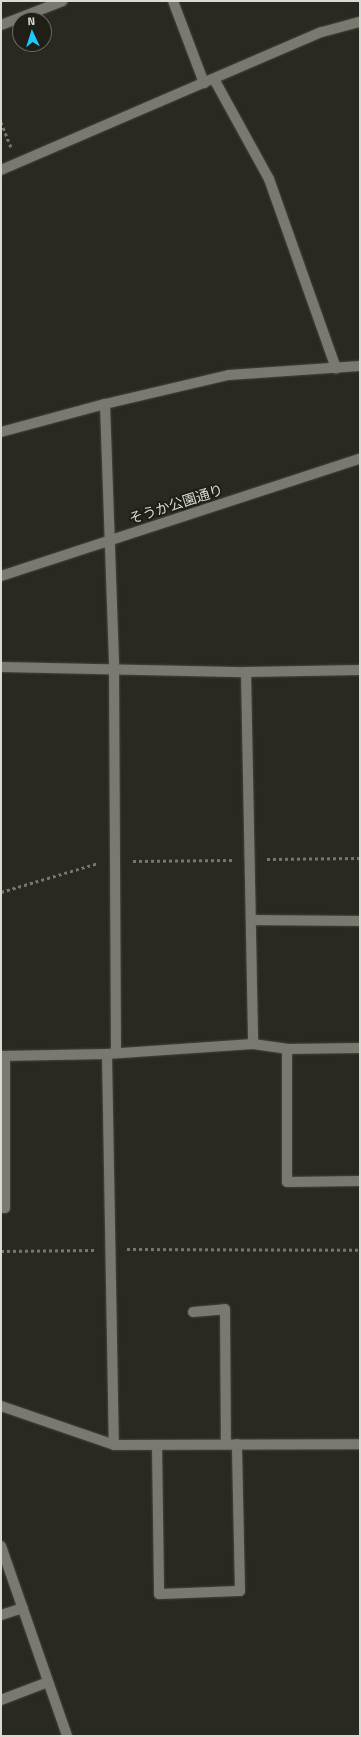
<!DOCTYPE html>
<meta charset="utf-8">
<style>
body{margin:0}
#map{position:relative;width:361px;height:1737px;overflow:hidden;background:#292821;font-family:"Titillium Web","Noto Sans JP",sans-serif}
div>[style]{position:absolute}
.path>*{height:2.5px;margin-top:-1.25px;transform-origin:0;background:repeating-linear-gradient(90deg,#76756f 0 3px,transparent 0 6px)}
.roads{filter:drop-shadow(0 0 1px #45453f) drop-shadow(0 0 1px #45453f)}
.minor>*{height:10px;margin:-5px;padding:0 5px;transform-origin:5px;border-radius:5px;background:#797970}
span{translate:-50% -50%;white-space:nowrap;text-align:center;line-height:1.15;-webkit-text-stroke:4px #1f1f17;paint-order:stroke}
.street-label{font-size:14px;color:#dadad5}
.frame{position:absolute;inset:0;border:2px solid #dadad5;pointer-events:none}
.north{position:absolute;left:12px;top:12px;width:40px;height:40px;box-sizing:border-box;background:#1f1f17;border:1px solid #6a6a63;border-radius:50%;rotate:356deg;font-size:11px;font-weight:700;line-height:16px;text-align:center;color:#dadad5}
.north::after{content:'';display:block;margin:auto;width:14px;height:18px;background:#1bc9fc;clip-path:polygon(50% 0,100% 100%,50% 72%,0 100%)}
</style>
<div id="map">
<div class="path">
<i style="left:1px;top:122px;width:27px;rotate:68deg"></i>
<i style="left:267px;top:859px;width:93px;rotate:-0.6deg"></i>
<i style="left:133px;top:861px;width:101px;rotate:-0.6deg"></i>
<i style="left:1px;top:892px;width:101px;rotate:-16.6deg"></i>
<i style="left:127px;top:1249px;width:233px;rotate:0.2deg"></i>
<i style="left:1px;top:1251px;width:93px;rotate:-0.6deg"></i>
</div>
<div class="roads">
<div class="minor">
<i style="left:173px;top:1px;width:88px;rotate:69.3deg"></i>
<i style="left:1px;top:25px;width:66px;rotate:-21.2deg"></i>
<i style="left:214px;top:79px;width:114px;rotate:61.2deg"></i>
<i style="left:269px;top:179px;width:201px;rotate:70.5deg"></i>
<i style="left:1px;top:170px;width:349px;rotate:-23.3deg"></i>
<i style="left:322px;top:32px;width:39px;rotate:-15deg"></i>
<i style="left:105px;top:404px;width:264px;rotate:88deg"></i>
<i style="left:114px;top:668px;width:385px;rotate:89.7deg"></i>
<i style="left:1px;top:432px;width:108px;rotate:-15.1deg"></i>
<i style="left:105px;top:404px;width:127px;rotate:-13.2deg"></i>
<i style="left:229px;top:375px;width:131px;rotate:-3.9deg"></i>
<i style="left:1px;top:576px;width:378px;rotate:-18.1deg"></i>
<i style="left:1px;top:667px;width:245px;rotate:1.2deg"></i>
<i style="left:246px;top:672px;width:114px;rotate:-1deg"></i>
<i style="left:246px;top:672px;width:372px;rotate:88.9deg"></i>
<i style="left:251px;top:920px;width:109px;rotate:0.5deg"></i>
<i style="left:287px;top:1049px;width:133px;rotate:90deg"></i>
<i style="left:287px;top:1182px;width:73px;rotate:-0.8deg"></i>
<i style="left:107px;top:1054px;width:391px;rotate:89deg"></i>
<i style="left:1px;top:1056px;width:106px;rotate:-1.1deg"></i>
<i style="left:107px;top:1054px;width:146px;rotate:-3.9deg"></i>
<i style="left:253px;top:1044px;width:34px;rotate:8deg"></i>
<i style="left:287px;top:1049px;width:73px;rotate:-0.8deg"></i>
<i style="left:1px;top:1208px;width:4px"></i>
<i style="left:5px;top:1208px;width:152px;rotate:-90deg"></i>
<i style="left:193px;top:1312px;width:32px;rotate:-5deg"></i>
<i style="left:225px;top:1309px;width:135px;rotate:89.6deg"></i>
<i style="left:1px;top:1406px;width:120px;rotate:19deg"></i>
<i style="left:114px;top:1445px;width:246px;rotate:-0.2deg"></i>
<i style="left:157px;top:1445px;width:149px;rotate:89.2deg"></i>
<i style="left:159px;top:1594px;width:81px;rotate:-2.1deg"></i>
<i style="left:240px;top:1591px;width:147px;rotate:-91.2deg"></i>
<i style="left:1px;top:1546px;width:201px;rotate:70.8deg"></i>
<i style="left:1px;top:1615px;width:23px;rotate:-18deg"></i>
<i style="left:1px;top:1700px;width:50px;rotate:-21deg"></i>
</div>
</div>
<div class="street-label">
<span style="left:176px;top:504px;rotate:-18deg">そうか公園通り</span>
</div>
<div class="frame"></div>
<div class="north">N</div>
</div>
